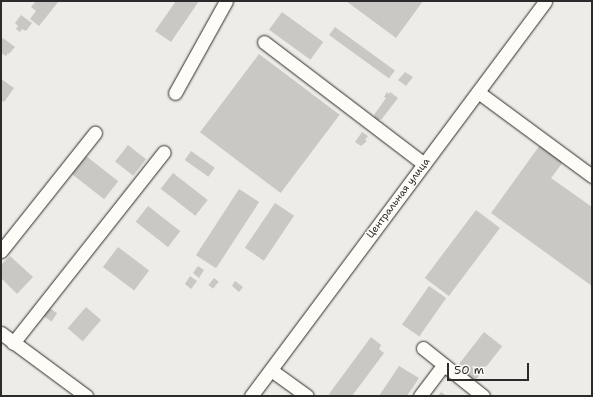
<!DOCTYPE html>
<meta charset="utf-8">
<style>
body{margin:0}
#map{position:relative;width:593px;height:397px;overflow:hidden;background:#fdfcf7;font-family:"Shantell Sans",sans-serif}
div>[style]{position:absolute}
.built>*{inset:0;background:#edece8;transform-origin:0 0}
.building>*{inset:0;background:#c9c8c4;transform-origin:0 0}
.roads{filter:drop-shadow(0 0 1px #2b2b2b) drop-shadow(0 0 1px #2b2b2b)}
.minor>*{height:13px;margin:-6.5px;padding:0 6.5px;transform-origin:6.5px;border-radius:6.5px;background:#fdfcf7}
span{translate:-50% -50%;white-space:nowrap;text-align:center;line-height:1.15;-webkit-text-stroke:3px #fdfcf7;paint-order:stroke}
.street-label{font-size:10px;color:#2b2b2b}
.frame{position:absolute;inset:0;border:2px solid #2b2b2b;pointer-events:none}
.scale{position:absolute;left:447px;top:363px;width:82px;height:18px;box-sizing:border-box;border:2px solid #2b2b2b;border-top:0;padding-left:5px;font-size:12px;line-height:14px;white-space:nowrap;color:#2b2b2b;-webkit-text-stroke:3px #fdfcf7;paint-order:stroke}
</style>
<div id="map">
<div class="built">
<i style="left:1px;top:1px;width:591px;height:395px"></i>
</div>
<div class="building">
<i style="clip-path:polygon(36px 1px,59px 1px,39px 26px,30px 19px,36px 11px,31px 7px)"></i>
<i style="clip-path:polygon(176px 1px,199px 1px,171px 42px,155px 31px)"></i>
<i style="clip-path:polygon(346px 1px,423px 1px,396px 38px)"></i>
<i style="left:282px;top:12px;width:51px;height:22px;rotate:36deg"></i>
<i style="clip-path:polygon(21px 15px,32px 23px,26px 31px,22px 29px,20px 32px,16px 29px,18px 26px,15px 23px)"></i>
<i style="left:335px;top:27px;width:74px;height:10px;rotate:36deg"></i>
<i style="clip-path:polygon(3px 38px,15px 47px,9px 54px,8px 53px,6px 56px,1px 53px,1px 41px)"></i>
<i style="left:259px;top:54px;width:101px;height:98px;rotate:37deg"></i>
<i style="clip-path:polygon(405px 72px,413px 77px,406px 86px,398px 80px)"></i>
<i style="clip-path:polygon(1px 79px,14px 88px,4px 102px,1px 100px)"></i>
<i style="clip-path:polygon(387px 92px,389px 94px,390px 92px,398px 98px,381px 120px,380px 119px,378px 121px,374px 118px,375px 116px,374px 115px,386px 98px,384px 97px)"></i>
<i style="clip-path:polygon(362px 132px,368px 136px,365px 140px,367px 141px,361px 146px,355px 142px)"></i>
<i style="left:128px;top:145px;width:23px;height:21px;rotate:38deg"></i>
<i style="clip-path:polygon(540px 145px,563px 162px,551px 178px,592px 207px,592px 286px,491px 213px)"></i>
<i style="left:191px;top:151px;width:29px;height:11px;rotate:35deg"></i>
<i style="left:86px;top:156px;width:41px;height:23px;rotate:38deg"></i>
<i style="left:173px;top:173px;width:44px;height:20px;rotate:38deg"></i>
<i style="left:239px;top:189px;width:24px;height:79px;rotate:33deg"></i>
<i style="left:275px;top:203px;width:23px;height:54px;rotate:34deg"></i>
<i style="left:148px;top:206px;width:41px;height:20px;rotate:38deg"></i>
<i style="left:476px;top:210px;width:30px;height:85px;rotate:37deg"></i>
<i style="left:118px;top:247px;width:39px;height:25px;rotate:37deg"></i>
<i style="clip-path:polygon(10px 256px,33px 277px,17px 294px,1px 278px,1px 265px)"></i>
<i style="clip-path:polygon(198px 266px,204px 270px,199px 278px,193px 273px)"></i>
<i style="clip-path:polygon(190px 276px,197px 281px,191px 289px,185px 284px)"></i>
<i style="left:214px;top:278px;width:6px;height:9px;rotate:39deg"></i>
<i style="clip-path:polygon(235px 281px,243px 287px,239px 292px,232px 286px)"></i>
<i style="left:429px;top:286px;width:21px;height:47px;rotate:35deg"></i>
<i style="left:48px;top:307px;width:11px;height:10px;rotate:34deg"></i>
<i style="left:86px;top:307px;width:20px;height:28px;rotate:41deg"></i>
<i style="left:484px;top:332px;width:23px;height:46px;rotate:38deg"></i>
<i style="clip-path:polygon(371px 337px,381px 345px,379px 349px,384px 353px,352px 396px,331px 396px,329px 394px)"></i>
<i style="clip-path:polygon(399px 366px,419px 378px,407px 396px,379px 396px)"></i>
<i style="clip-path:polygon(441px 392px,447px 396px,438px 396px)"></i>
</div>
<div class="roads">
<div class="minor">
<i style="left:264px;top:42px;width:201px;rotate:37.3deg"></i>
<i style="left:478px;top:92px;width:142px;rotate:36.4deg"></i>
<i style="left:175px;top:93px;width:105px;rotate:-61deg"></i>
<i style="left:1px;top:251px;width:151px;rotate:-51.5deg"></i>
<i style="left:1px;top:333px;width:106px;rotate:36.5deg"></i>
<i style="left:13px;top:343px;width:243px;rotate:-51.7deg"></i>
<i style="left:423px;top:348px;width:77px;rotate:38.7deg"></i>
<i style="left:271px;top:370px;width:44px;rotate:35.8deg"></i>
<i style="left:251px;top:396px;width:492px;rotate:-53.3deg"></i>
<i style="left:420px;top:396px;width:39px;rotate:-53deg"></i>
</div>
</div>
<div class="street-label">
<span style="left:398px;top:198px;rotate:-53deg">Центральная улица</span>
</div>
<div class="frame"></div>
<div class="scale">50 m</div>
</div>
